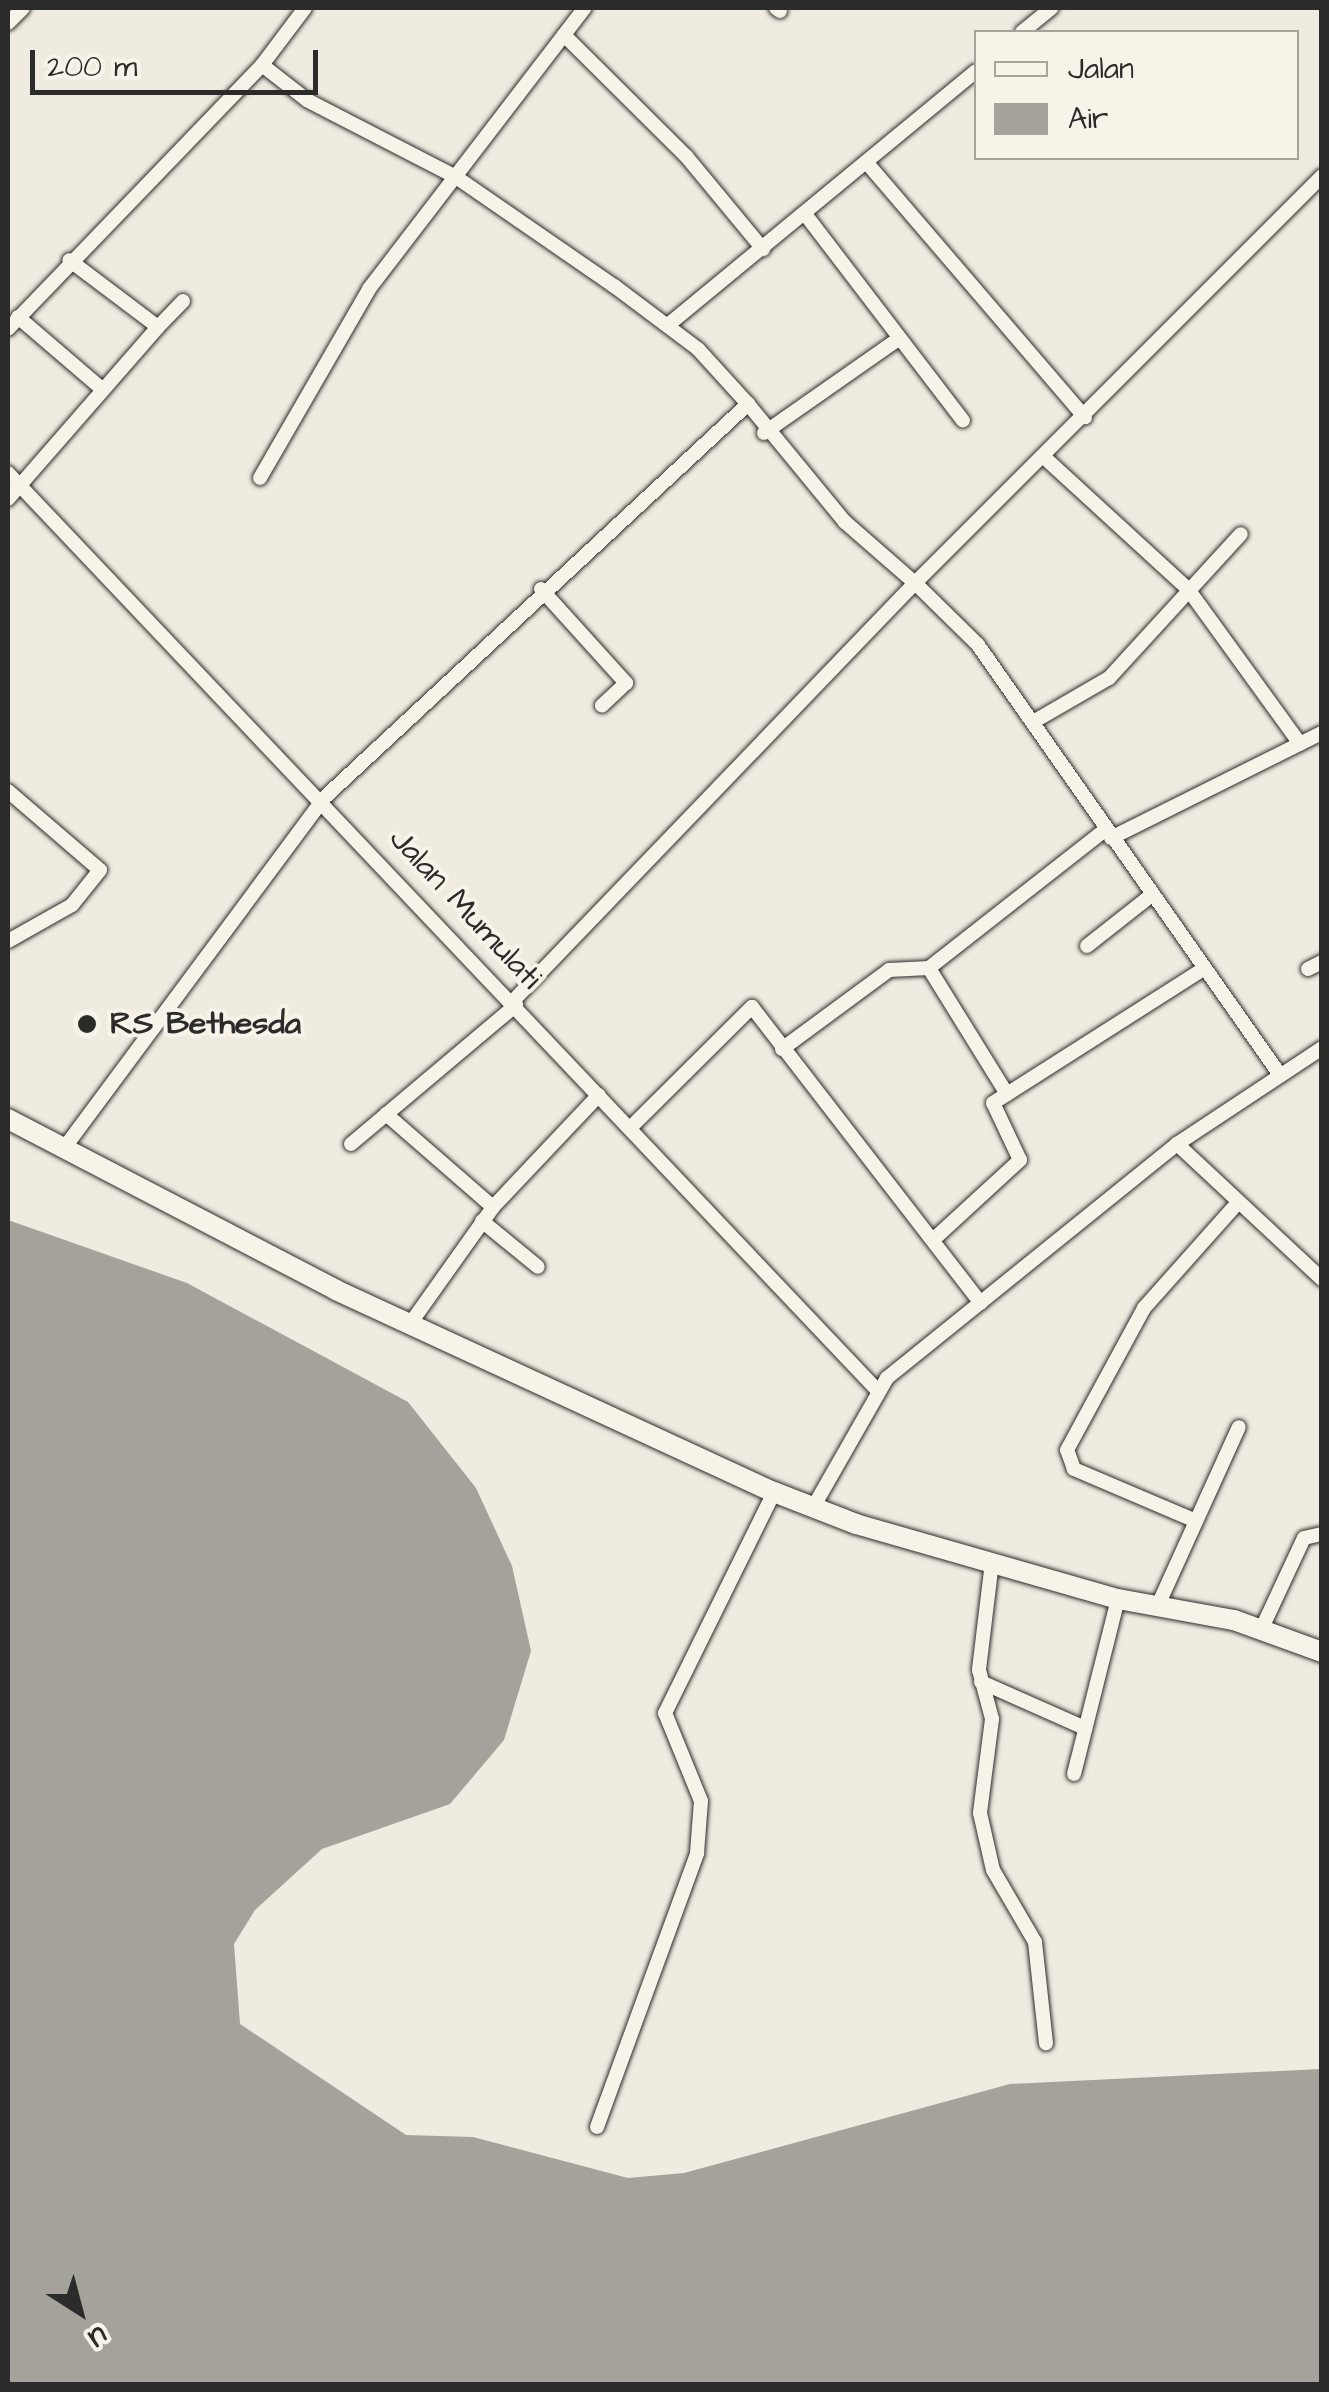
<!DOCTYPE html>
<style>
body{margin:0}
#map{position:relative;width:1329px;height:2392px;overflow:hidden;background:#efebe0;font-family:"Architects Daughter",sans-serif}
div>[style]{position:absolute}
.water>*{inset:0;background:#a4a29a}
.roads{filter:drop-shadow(0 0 2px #2b2b2b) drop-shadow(0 0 2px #2b2b2b)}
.minor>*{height:14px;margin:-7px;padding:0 7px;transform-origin:7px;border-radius:7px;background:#f7f3e8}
.highway>*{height:20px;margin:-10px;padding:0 10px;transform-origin:10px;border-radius:10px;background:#f7f3e8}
.dots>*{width:28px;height:28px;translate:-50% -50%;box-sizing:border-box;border:5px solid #f7f3e8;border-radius:50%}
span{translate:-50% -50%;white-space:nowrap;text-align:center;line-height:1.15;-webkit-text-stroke:8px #f7f3e8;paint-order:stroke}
.street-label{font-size:32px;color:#2b2b2b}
.poi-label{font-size:32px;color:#2b2b2b;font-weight:700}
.left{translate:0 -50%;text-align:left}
.frame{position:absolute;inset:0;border:10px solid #2b2b2b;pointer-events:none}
.legend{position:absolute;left:974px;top:30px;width:325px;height:130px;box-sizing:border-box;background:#f7f3e8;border:2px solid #a5a39c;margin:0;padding:12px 18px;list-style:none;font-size:30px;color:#2b2b2b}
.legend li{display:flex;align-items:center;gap:20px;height:50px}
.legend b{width:50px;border:2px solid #a5a39c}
.north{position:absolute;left:30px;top:2262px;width:100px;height:100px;-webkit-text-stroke:8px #f7f3e8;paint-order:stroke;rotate:144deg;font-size:28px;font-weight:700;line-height:40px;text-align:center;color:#2b2b2b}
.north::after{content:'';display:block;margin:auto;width:35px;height:45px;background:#2b2b2b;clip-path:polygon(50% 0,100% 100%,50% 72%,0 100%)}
.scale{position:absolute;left:30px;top:50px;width:288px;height:45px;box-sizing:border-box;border:5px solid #2b2b2b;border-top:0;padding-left:12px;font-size:30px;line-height:35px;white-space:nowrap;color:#2b2b2b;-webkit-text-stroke:8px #f7f3e8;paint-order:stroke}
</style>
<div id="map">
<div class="water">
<i style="clip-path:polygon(8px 1220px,187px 1283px,408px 1402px,476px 1488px,512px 1566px,531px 1651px,504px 1740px,450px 1804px,322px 1849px,255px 1910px,234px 1944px,240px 2024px,406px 2135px,473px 2137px,628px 2178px,684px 2173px,1010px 2084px,1321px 2069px,1321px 2384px,8px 2384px)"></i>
</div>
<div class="roads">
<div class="minor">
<i style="left:776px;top:8px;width:5px;rotate:37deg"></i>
<i style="left:8px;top:23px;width:21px;rotate:-45deg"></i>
<i style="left:1022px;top:32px;width:38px;rotate:-39deg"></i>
<i style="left:564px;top:35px;width:172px;rotate:44.8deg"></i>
<i style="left:686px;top:156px;width:121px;rotate:50.4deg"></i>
<i style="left:867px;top:163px;width:335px;rotate:49.4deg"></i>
<i style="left:805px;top:214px;width:260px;rotate:52.6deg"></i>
<i style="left:18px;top:317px;width:111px;rotate:40.6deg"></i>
<i style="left:668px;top:325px;width:399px;rotate:-39.5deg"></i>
<i style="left:158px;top:327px;width:36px;rotate:-46deg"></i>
<i style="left:8px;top:329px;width:366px;rotate:-46.1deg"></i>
<i style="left:262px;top:65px;width:71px;rotate:-53deg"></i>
<i style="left:748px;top:404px;width:153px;rotate:50.6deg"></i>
<i style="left:845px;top:522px;width:93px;rotate:41.1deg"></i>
<i style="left:915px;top:583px;width:576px;rotate:-45deg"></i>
<i style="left:764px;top:433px;width:164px;rotate:-35deg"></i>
<i style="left:1045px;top:458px;width:194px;rotate:42.5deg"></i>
<i style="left:1188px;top:589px;width:191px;rotate:54.1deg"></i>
<i style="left:8px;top:473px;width:1262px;rotate:46.54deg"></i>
<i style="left:260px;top:478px;width:218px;rotate:-60deg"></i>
<i style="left:369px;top:289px;width:354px;rotate:-52.5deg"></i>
<i style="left:8px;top:499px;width:228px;rotate:-48.9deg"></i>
<i style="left:158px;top:327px;width:111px;rotate:-143deg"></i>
<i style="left:541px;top:589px;width:127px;rotate:47.9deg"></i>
<i style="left:626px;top:683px;width:33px;rotate:137deg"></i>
<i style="left:1033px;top:722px;width:88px;rotate:-30.1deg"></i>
<i style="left:1109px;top:678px;width:195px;rotate:-47.5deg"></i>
<i style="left:8px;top:791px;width:121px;rotate:40.7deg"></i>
<i style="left:100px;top:870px;width:45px;rotate:128.7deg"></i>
<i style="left:72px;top:905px;width:73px;rotate:150.6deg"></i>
<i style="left:1111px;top:838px;width:236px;rotate:-26.5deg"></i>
<i style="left:1087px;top:946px;width:79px;rotate:-38.3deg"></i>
<i style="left:1308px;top:969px;width:16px;rotate:-27deg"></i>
<i style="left:513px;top:1001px;width:580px;rotate:-46.12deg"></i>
<i style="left:915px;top:583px;width:88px;rotate:44.5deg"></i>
<i style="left:978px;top:645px;width:522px;rotate:54.91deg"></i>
<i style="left:782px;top:1049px;width:133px;rotate:-36.4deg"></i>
<i style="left:889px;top:970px;width:40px;rotate:-2.9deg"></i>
<i style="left:1007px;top:1094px;width:148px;rotate:-121.8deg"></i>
<i style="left:929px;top:968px;width:225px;rotate:-38.1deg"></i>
<i style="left:386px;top:1114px;width:142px;rotate:41deg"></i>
<i style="left:630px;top:1128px;width:172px;rotate:-44.8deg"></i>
<i style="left:752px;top:1007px;width:374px;rotate:52.3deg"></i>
<i style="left:351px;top:1144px;width:216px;rotate:-40.1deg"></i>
<i style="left:1177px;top:1144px;width:198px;rotate:43deg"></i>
<i style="left:65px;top:1147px;width:435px;rotate:-53.4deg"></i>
<i style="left:324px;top:798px;width:579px;rotate:-42.9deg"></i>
<i style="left:748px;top:404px;width:74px;rotate:-132.3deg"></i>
<i style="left:698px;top:349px;width:105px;rotate:-143.1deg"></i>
<i style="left:614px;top:286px;width:192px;rotate:-145.4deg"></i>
<i style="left:456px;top:177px;width:168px;rotate:-152.7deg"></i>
<i style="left:307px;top:100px;width:57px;rotate:-142.1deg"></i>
<i style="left:482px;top:1221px;width:72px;rotate:39.4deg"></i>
<i style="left:934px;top:1239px;width:117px;rotate:-42.6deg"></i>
<i style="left:1020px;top:1160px;width:63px;rotate:-115.3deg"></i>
<i style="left:993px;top:1103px;width:246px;rotate:-32.5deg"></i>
<i style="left:410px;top:1324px;width:143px;rotate:-54.6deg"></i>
<i style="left:493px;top:1207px;width:154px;rotate:-46.6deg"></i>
<i style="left:814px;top:1506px;width:147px;rotate:-60.3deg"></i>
<i style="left:887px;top:1378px;width:373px;rotate:-38.9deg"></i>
<i style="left:1177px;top:1144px;width:174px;rotate:-33.5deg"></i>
<i style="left:1196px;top:1521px;width:133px;rotate:-156.9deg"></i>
<i style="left:1074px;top:1469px;width:20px;rotate:-110deg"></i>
<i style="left:1067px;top:1450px;width:162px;rotate:-61.5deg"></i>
<i style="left:1144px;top:1308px;width:137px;rotate:-48.3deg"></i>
<i style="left:992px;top:1562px;width:109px;rotate:96.9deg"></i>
<i style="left:979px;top:1670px;width:51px;rotate:75.1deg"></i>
<i style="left:992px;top:1719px;width:95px;rotate:97.3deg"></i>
<i style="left:980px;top:1813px;width:58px;rotate:77.2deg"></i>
<i style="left:993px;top:1870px;width:83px;rotate:59.7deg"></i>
<i style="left:1035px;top:1942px;width:102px;rotate:83.8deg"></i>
<i style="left:1159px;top:1603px;width:193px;rotate:-65.6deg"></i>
<i style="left:1262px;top:1628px;width:99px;rotate:-65deg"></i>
<i style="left:1304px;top:1538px;width:18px;rotate:-13deg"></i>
<i style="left:981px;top:1682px;width:114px;rotate:23.9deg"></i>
<i style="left:1074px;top:1774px;width:180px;rotate:-75.9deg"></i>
<i style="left:597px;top:2127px;width:292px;rotate:-69.9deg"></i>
<i style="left:697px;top:1853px;width:52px;rotate:-85.6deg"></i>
<i style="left:701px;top:1801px;width:95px;rotate:-112.2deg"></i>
<i style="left:665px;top:1713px;width:246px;rotate:-63.7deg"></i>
</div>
<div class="highway">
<i style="left:8px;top:1119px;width:370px;rotate:27.5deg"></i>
<i style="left:336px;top:1290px;width:482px;rotate:24.8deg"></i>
<i style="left:774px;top:1492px;width:88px;rotate:21.3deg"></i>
<i style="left:856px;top:1524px;width:273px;rotate:16deg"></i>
<i style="left:1118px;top:1599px;width:118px;rotate:10.3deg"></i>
<i style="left:1234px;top:1620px;width:94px;rotate:20deg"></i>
</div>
</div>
<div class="dots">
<i style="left:87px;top:1024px;background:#2b2b2b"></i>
</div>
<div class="street-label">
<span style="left:465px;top:909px;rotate:47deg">Jalan Mumulati</span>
</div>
<div class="poi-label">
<span class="left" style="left:110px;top:1024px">RS Bethesda</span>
</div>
<div class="frame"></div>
<ul class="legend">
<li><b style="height:12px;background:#f7f3e8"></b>Jalan</li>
<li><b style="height:28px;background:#a4a29a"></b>Air</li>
</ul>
<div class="north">U</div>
<div class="scale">200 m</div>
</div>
